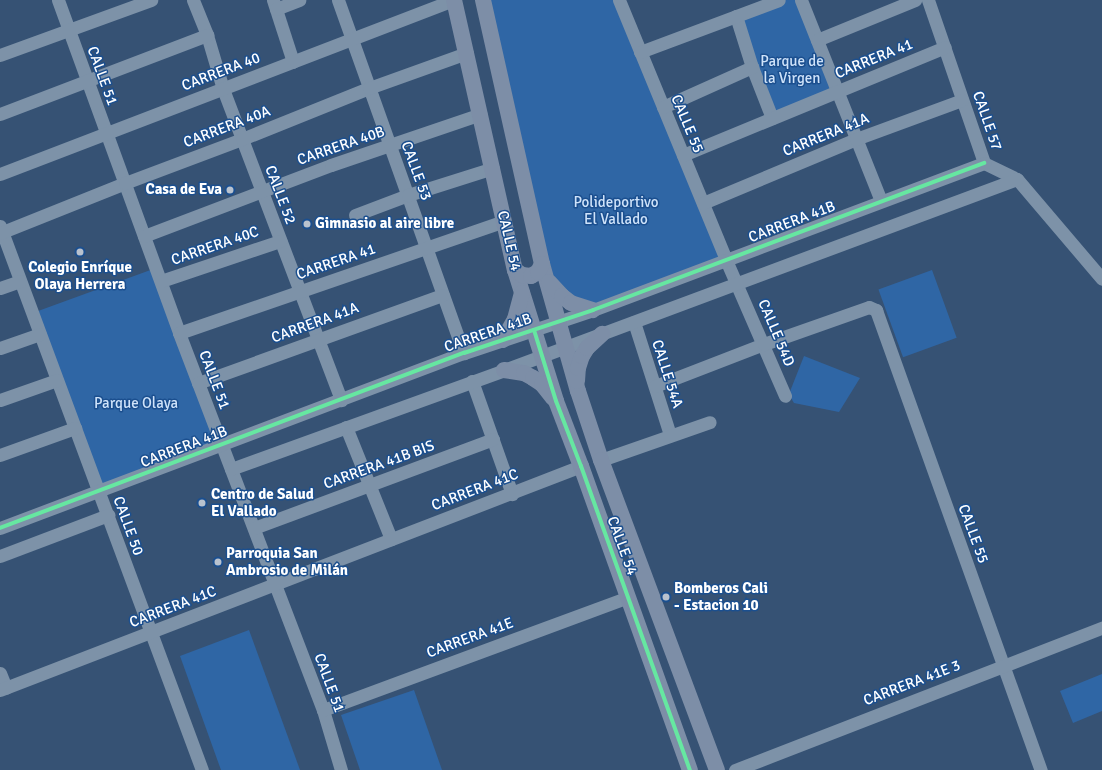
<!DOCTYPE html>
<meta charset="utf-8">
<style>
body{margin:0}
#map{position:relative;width:1102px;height:770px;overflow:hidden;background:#365274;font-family:Signika,sans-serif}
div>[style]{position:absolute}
.green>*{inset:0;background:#2f66a5;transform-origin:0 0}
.minor>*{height:13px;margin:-6.5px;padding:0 6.5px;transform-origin:6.5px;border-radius:6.5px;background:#7d92a8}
.major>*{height:16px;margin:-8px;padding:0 8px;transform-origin:8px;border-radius:8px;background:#7d8ea7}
.cycleway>*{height:4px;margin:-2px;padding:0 2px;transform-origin:2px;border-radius:2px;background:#66e7a1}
.dots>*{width:11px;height:11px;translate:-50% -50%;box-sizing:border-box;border:2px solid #1b4f8f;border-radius:50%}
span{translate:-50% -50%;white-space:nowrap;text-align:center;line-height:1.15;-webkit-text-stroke:3px #1b4f8f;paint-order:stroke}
.street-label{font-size:15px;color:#fff}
.park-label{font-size:15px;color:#cfe3fa}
.poi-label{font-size:15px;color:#fff;font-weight:700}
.right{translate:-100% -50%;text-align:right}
.left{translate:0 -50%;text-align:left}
</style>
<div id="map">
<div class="green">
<i style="clip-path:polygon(483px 0,619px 0,726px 260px,593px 310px,553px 288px)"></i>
<i style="clip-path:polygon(779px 0,801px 0,837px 91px,772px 118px,736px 16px)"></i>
<i style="left:156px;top:268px;width:189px;height:132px;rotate:70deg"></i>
<i style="left:932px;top:270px;width:72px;height:57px;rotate:70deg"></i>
<i style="clip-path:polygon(804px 356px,860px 378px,839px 412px,794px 403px,791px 398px,789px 394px)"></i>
<i style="clip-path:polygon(249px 630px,300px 770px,221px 770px,180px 656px)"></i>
<i style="clip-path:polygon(1102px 674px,1102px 711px,1073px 723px,1060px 691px)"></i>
<i style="clip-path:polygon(414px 690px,442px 770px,360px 770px,341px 715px)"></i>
</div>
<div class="minor">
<i style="left:58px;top:0;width:354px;rotate:70deg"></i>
<i style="left:179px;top:333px;width:404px;rotate:69.1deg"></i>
<i style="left:323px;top:710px;width:63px;rotate:73.3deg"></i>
<i style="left:193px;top:0;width:38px;rotate:68deg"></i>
<i style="left:207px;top:35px;width:56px;rotate:73.5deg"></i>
<i style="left:223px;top:89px;width:333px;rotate:69.2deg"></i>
<i style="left:273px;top:0;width:65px;rotate:72.1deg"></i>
<i style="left:338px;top:0;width:375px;rotate:70.4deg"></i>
<i style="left:619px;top:0;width:281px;rotate:67.6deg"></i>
<i style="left:726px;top:260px;width:148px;rotate:66.5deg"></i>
<i style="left:801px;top:0;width:216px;rotate:68.3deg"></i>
<i style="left:928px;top:0;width:172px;rotate:71deg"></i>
<i style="left:984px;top:163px;width:37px;rotate:26deg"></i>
<i style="left:1017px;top:179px;width:131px;rotate:49.6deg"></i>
<i style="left:276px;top:9px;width:25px;rotate:-21deg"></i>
<i style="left:736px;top:16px;width:53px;rotate:72.6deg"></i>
<i style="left:752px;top:67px;width:55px;rotate:68.6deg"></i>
<i style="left:817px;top:40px;width:106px;rotate:-22.2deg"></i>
<i style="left:640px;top:52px;width:148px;rotate:-20.5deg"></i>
<i style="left:0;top:55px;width:161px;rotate:-20deg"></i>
<i style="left:663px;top:107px;width:98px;rotate:-24.2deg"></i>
<i style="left:0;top:114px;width:222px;rotate:-20.9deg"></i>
<i style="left:683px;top:155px;width:283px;rotate:-22.4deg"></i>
<i style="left:0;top:174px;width:485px;rotate:-21deg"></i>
<i style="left:703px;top:203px;width:166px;rotate:-22.7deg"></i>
<i style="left:856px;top:139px;width:113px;rotate:-20.2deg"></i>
<i style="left:355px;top:215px;width:57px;rotate:-20.7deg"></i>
<i style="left:408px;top:195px;width:89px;rotate:-17.6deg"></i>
<i style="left:0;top:226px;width:580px;rotate:69.63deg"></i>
<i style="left:0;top:233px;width:135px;rotate:-21.8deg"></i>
<i style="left:125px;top:183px;width:125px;rotate:-20.6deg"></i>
<i style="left:242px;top:139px;width:137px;rotate:-21.9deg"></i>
<i style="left:369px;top:88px;width:104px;rotate:-19.7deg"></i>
<i style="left:144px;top:236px;width:200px;rotate:-20.8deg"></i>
<i style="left:331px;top:165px;width:158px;rotate:-18.8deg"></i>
<i style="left:161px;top:281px;width:126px;rotate:-18.6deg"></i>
<i style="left:0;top:288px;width:21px;rotate:-19deg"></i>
<i style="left:634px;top:322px;width:119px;rotate:72.3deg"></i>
<i style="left:179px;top:333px;width:344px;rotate:-19deg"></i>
<i style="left:0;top:348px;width:42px;rotate:-19.3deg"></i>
<i style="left:472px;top:381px;width:120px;rotate:70.5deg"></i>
<i style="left:198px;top:383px;width:260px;rotate:-19.8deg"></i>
<i style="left:655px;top:386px;width:117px;rotate:-21.1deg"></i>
<i style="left:764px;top:344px;width:111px;rotate:-19.4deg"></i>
<i style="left:869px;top:307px;width:8px;rotate:23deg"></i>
<i style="left:876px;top:310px;width:489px;rotate:70.3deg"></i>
<i style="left:0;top:400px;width:60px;rotate:-19.3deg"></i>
<i style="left:346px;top:427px;width:121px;rotate:68.1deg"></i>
<i style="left:0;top:455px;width:80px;rotate:-19.8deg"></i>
<i style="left:601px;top:460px;width:115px;rotate:-19.2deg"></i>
<i style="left:231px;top:469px;width:290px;rotate:-19.9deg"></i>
<i style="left:504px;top:370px;width:547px;rotate:-20.42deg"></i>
<i style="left:0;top:528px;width:496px;rotate:-20.7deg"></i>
<i style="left:464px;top:353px;width:136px;rotate:-18.4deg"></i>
<i style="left:593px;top:310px;width:418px;rotate:-20.6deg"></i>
<i style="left:254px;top:528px;width:255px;rotate:-20.4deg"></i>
<i style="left:0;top:556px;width:116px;rotate:-20.8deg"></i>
<i style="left:0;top:673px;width:16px;rotate:68deg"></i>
<i style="left:0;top:690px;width:623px;rotate:-21.08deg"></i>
<i style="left:323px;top:710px;width:325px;rotate:-20.3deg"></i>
<i style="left:735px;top:770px;width:394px;rotate:-21.2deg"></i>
</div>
<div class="major">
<i style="left:454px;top:0;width:277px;rotate:77.3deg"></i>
<i style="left:515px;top:270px;width:137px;rotate:72.6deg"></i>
<i style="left:556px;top:401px;width:70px;rotate:69deg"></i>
<i style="left:581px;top:466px;width:323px;rotate:70.3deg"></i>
<i style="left:483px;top:0;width:271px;rotate:77.4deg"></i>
<i style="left:542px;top:264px;width:132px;rotate:74.2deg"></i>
<i style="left:578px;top:391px;width:73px;rotate:71.6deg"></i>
<i style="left:601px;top:460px;width:331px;rotate:69.5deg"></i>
<i style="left:515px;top:270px;width:9px;rotate:36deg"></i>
<i style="left:522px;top:275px;width:9px;rotate:6deg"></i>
<i style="left:531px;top:276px;width:8px;rotate:-30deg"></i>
<i style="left:538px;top:272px;width:9px;rotate:-63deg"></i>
<i style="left:549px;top:282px;width:19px;rotate:47deg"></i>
<i style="left:562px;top:296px;width:11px;rotate:38deg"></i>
<i style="left:571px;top:303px;width:23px;rotate:18deg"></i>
<i style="left:503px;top:340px;width:24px;rotate:-60deg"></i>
<i style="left:515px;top:319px;width:27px;rotate:-75deg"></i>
<i style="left:504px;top:370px;width:20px;rotate:9deg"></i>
<i style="left:524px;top:373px;width:10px;rotate:29deg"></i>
<i style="left:533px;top:378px;width:11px;rotate:34deg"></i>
<i style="left:542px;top:384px;width:18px;rotate:52deg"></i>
<i style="left:577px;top:381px;width:13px;rotate:-86deg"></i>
<i style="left:578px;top:368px;width:13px;rotate:-72deg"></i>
<i style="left:582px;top:356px;width:9px;rotate:-58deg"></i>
<i style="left:587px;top:348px;width:21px;rotate:-43deg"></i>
</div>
<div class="cycleway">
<i style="left:534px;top:330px;width:74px;rotate:72.8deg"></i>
<i style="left:556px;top:401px;width:70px;rotate:69deg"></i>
<i style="left:581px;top:466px;width:323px;rotate:70.3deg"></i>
<i style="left:0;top:528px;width:496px;rotate:-20.7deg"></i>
<i style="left:464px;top:353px;width:136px;rotate:-18.4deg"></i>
<i style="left:593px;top:310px;width:418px;rotate:-20.6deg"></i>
</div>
<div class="dots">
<i style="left:230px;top:190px;background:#b9c2ce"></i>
<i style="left:307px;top:224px;background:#b9c2ce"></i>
<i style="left:80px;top:252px;background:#b9c2ce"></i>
<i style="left:202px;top:503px;background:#b9c2ce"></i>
<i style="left:218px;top:562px;background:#b9c2ce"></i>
<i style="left:666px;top:597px;background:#b9c2ce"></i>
</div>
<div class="street-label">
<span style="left:874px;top:59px;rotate:-22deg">CARRERA 41</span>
<span style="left:221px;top:72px;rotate:-21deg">CARRERA 40</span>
<span style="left:102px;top:76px;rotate:70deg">CALLE 51</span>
<span style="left:987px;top:121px;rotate:71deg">CALLE 57</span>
<span style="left:687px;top:124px;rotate:67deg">CALLE 55</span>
<span style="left:227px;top:127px;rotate:-21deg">CARRERA 40A</span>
<span style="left:826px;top:135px;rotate:-22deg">CARRERA 41A</span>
<span style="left:341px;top:146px;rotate:-19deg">CARRERA 40B</span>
<span style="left:416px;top:171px;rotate:70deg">CALLE 53</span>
<span style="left:280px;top:195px;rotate:69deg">CALLE 52</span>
<span style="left:792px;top:222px;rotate:-21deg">CARRERA 41B</span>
<span style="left:509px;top:241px;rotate:77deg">CALLE 54</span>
<span style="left:215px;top:246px;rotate:-19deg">CARRERA 40C</span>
<span style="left:336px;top:262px;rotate:-19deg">CARRERA 41</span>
<span style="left:315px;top:323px;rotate:-20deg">CARRERA 41A</span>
<span style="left:488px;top:333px;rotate:-19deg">CARRERA 41B</span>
<span style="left:776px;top:333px;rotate:67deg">CALLE 54D</span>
<span style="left:667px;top:374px;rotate:72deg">CALLE 54A</span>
<span style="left:214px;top:380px;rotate:69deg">CALLE 51</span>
<span style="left:184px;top:447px;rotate:-21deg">CARRERA 41B</span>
<span style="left:379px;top:465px;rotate:-20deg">CARRERA 41B BIS</span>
<span style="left:475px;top:490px;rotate:-21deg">CARRERA 41C</span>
<span style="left:128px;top:526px;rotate:70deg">CALLE 50</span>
<span style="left:973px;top:534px;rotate:70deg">CALLE 55</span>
<span style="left:622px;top:546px;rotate:70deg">CALLE 54</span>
<span style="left:173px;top:607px;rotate:-21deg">CARRERA 41C</span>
<span style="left:470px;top:638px;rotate:-20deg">CARRERA 41E</span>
<span style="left:329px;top:683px;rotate:70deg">CALLE 51</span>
<span style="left:912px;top:683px;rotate:-21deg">CARRERA 41E 3</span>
</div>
<div class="park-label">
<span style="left:792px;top:70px">Parque de<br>la Virgen</span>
<span style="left:616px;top:211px">Polideportivo<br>El Vallado</span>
<span style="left:136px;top:404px">Parque Olaya</span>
</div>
<div class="poi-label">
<span class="right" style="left:222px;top:190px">Casa de Eva</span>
<span class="left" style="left:315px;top:224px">Gimnasio al aire libre</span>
<span style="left:80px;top:276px">Colegio Enríque<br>Olaya Herrera</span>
<span class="left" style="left:211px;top:503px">Centro de Salud<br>El Vallado</span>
<span class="left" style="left:226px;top:562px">Parroquia San<br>Ambrosio de Milán</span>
<span class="left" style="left:674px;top:597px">Bomberos Cali<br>- Estacion 10</span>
</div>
</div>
